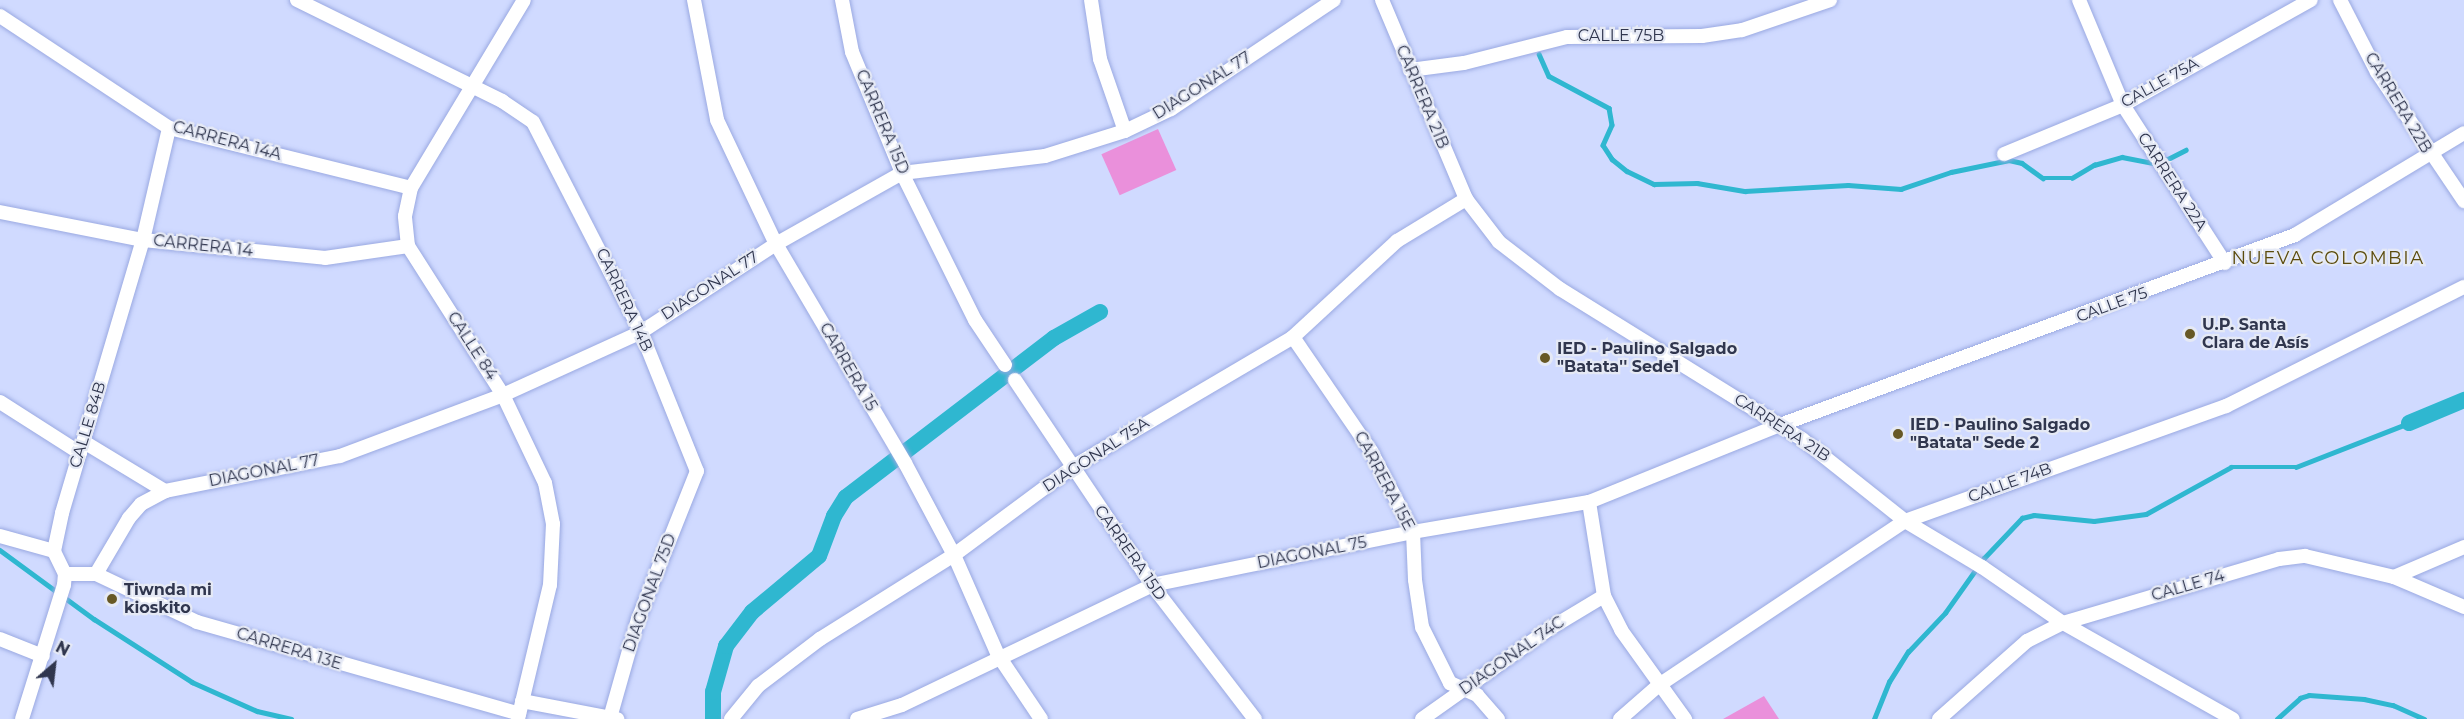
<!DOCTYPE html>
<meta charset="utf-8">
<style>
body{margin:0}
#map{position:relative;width:2464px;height:719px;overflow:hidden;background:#d0daff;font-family:Montserrat,sans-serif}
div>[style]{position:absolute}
.green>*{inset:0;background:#ea90db;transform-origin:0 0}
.stream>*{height:4.5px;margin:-2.25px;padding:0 2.25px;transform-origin:2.25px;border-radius:2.25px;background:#2fb7d0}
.canal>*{height:16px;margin:-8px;padding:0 8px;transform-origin:8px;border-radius:8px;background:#2fb7d0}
.roads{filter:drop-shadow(0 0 2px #9aa9e2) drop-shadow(0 0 2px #9aa9e2)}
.street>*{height:14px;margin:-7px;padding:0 7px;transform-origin:7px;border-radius:7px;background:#fff}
.dots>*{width:16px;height:16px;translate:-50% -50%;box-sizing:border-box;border:3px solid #e5e9f5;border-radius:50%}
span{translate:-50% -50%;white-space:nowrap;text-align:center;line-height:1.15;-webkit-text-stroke:4.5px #e5e9f5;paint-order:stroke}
.street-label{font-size:16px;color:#30364e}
.poi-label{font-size:16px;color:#30364e;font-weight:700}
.left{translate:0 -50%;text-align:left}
.neighbourhood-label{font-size:18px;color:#5b4b0b;letter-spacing:1.5px}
.north{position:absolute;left:24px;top:635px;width:60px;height:60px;-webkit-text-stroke:4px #e5e9f5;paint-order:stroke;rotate:28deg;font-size:16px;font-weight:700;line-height:24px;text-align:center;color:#30364e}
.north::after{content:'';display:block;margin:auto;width:21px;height:27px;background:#30364e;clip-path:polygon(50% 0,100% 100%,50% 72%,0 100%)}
</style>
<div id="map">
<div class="green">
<i style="left:1158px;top:129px;width:45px;height:62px;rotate:66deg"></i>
<i style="clip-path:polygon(1764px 696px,1779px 719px,1723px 719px)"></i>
</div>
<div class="stream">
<i style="left:1539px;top:54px;width:24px;rotate:66deg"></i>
<i style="left:1549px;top:76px;width:68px;rotate:28.1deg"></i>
<i style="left:1609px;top:108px;width:17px;rotate:80deg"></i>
<i style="left:1612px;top:125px;width:22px;rotate:114deg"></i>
<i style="left:1603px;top:145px;width:17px;rotate:57deg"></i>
<i style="left:1612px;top:159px;width:19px;rotate:39deg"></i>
<i style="left:1627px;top:171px;width:30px;rotate:26deg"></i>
<i style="left:1654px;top:184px;width:43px;rotate:-1.3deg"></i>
<i style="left:1697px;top:183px;width:49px;rotate:9.5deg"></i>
<i style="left:1745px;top:191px;width:103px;rotate:-3.3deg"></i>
<i style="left:1848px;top:185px;width:53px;rotate:4.3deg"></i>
<i style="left:1901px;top:189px;width:53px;rotate:-18.8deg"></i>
<i style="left:1951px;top:172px;width:59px;rotate:-11.7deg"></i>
<i style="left:2009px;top:160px;width:13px;rotate:13deg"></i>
<i style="left:2022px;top:163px;width:26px;rotate:36deg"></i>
<i style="left:2043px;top:178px;width:29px"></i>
<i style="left:2072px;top:178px;width:26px;rotate:-31deg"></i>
<i style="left:2094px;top:165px;width:29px;rotate:-16deg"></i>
<i style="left:2122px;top:157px;width:37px;rotate:11deg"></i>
<i style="left:2158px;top:164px;width:31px;rotate:-27deg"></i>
<i style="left:0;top:550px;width:117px;rotate:36.3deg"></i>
<i style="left:94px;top:619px;width:117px;rotate:32.7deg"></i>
<i style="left:192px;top:682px;width:71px;rotate:24deg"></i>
<i style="left:257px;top:711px;width:35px;rotate:13deg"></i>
<i style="left:1874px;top:719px;width:40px;rotate:-68deg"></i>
<i style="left:1889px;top:682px;width:36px;rotate:-58deg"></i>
<i style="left:1908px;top:652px;width:54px;rotate:-46.5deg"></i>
<i style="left:1945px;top:613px;width:67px;rotate:-54.7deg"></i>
<i style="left:1984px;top:558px;width:55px;rotate:-46.5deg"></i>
<i style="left:2022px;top:518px;width:12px;rotate:-14deg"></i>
<i style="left:2034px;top:515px;width:60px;rotate:5.7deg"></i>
<i style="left:2094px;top:521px;width:52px;rotate:-7.7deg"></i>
<i style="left:2146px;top:514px;width:97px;rotate:-28.9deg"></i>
<i style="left:2231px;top:467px;width:65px"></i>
<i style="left:2296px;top:467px;width:121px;rotate:-21.3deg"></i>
<i style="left:2277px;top:719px;width:31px;rotate:-42deg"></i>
<i style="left:2300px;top:698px;width:9px;rotate:-18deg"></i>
<i style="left:2309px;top:695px;width:55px;rotate:4.2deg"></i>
<i style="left:2364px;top:699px;width:30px;rotate:12deg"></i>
<i style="left:2393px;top:705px;width:34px;rotate:24deg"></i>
</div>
<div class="canal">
<i style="left:2409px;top:423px;width:60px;rotate:-22.7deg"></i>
<i style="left:713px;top:719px;width:27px;rotate:-90deg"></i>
<i style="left:713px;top:692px;width:48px;rotate:-74.2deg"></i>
<i style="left:726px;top:646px;width:43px;rotate:-52.6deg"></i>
<i style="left:752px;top:612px;width:87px;rotate:-39.9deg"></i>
<i style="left:819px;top:556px;width:43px;rotate:-69.4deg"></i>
<i style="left:834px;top:516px;width:22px;rotate:-58deg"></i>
<i style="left:846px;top:497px;width:262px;rotate:-37.4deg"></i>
<i style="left:1054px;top:338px;width:53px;rotate:-29.5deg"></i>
</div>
<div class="roads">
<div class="street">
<i style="left:297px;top:0;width:229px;rotate:26.2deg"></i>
<i style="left:502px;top:101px;width:37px;rotate:34deg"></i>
<i style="left:533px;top:122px;width:236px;rotate:62.8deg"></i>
<i style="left:641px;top:332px;width:150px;rotate:68.1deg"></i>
<i style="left:697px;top:471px;width:159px;rotate:111.7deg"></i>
<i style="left:638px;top:619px;width:103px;rotate:105.8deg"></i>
<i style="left:694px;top:0;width:122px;rotate:79.1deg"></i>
<i style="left:717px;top:120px;width:137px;rotate:64.6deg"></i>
<i style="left:776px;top:244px;width:254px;rotate:59.5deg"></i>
<i style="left:905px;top:463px;width:104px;rotate:62deg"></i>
<i style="left:954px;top:555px;width:109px;rotate:66.3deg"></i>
<i style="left:998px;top:655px;width:77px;rotate:56.1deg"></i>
<i style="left:842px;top:0;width:53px;rotate:79.1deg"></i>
<i style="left:852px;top:52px;width:131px;rotate:67.5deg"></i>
<i style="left:902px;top:173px;width:164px;rotate:63.6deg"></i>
<i style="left:975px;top:320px;width:54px;rotate:56.3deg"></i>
<i style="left:1091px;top:0;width:60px;rotate:81.3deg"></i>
<i style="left:1100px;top:59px;width:76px;rotate:70.9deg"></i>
<i style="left:1382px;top:0;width:216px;rotate:67.1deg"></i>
<i style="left:1466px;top:199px;width:54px;rotate:52.5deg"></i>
<i style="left:1499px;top:242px;width:77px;rotate:37.6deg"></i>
<i style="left:1560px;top:289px;width:285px;rotate:31.8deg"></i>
<i style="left:1802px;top:439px;width:132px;rotate:38.5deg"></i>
<i style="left:1905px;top:521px;width:90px;rotate:30.9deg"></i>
<i style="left:1982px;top:567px;width:98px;rotate:34.7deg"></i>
<i style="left:2063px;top:623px;width:195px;rotate:29.5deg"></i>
<i style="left:2079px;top:0;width:114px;rotate:67.3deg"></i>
<i style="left:2123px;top:105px;width:188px;rotate:57.2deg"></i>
<i style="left:2340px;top:0;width:81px;rotate:62.8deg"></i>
<i style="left:2377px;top:72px;width:156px;rotate:56deg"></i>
<i style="left:0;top:16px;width:203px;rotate:33.5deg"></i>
<i style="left:169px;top:128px;width:249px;rotate:13.9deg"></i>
<i style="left:1410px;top:70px;width:54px;rotate:-7.4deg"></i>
<i style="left:1464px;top:63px;width:106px;rotate:-14.2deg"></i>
<i style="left:1567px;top:37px;width:135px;rotate:-0.4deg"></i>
<i style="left:1702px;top:36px;width:40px;rotate:-8.5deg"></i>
<i style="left:1742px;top:30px;width:93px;rotate:-18.8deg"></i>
<i style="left:2004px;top:154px;width:129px;rotate:-22.4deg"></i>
<i style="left:2123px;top:105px;width:215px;rotate:-29.2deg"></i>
<i style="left:0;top:212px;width:146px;rotate:11.1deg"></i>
<i style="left:143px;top:240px;width:183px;rotate:5.6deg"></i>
<i style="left:325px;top:258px;width:84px;rotate:-8.2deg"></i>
<i style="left:1293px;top:337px;width:138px;rotate:55.6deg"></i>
<i style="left:1371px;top:451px;width:91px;rotate:62.6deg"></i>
<i style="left:1413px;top:532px;width:48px;rotate:87.6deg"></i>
<i style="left:1415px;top:580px;width:48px;rotate:81.5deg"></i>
<i style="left:1422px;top:627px;width:63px;rotate:63.4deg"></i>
<i style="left:1450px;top:683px;width:30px;rotate:24deg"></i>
<i style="left:1477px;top:695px;width:32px;rotate:49deg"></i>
<i style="left:1015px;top:380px;width:247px;rotate:56.2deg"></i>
<i style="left:1152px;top:585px;width:169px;rotate:52.5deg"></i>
<i style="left:0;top:402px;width:95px;rotate:32.5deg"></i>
<i style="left:84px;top:442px;width:95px;rotate:31.2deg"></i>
<i style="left:1589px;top:502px;width:95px;rotate:80.9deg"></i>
<i style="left:1604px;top:596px;width:38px;rotate:63deg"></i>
<i style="left:1621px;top:630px;width:110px;rotate:54.3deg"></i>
<i style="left:0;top:536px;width:56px;rotate:15.5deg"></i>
<i style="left:65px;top:574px;width:31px"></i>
<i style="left:96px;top:574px;width:112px;rotate:25.4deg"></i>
<i style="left:197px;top:622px;width:335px;rotate:15.9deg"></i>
<i style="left:96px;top:574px;width:65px;rotate:-59.5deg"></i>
<i style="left:129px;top:518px;width:18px;rotate:-49deg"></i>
<i style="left:141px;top:504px;width:27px;rotate:-28deg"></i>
<i style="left:165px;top:491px;width:178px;rotate:-11.3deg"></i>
<i style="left:340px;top:456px;width:174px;rotate:-20.5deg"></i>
<i style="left:503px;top:395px;width:152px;rotate:-24.5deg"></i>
<i style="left:641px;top:332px;width:161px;rotate:-33.1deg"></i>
<i style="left:776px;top:244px;width:145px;rotate:-29.4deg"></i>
<i style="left:902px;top:173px;width:144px;rotate:-6.8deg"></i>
<i style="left:1045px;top:156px;width:84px;rotate:-17.4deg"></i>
<i style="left:1125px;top:131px;width:51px;rotate:-25.6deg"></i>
<i style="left:1171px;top:109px;width:196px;rotate:-33.8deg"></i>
<i style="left:2394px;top:577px;width:76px;rotate:23.2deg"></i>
<i style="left:0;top:639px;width:46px;rotate:21.6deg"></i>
<i style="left:522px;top:701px;width:97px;rotate:10.7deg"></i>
<i style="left:22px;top:719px;width:140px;rotate:-72.6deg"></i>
<i style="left:64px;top:585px;width:11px;rotate:-85deg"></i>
<i style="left:65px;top:574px;width:25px;rotate:-116deg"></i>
<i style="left:54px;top:551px;width:39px;rotate:-78deg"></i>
<i style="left:62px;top:513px;width:285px;rotate:-73.5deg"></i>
<i style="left:143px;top:240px;width:115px;rotate:-76.9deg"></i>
<i style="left:518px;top:719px;width:138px;rotate:-76.6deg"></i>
<i style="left:550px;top:585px;width:61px;rotate:-87.2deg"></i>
<i style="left:553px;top:524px;width:42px;rotate:-101deg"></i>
<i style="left:545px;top:483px;width:98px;rotate:-115.5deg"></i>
<i style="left:503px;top:395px;width:177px;rotate:-122.5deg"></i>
<i style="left:408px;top:246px;width:30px;rotate:-96deg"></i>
<i style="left:405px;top:216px;width:29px;rotate:-78deg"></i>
<i style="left:411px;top:188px;width:219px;rotate:-59deg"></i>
<i style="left:731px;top:719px;width:43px;rotate:-50.7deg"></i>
<i style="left:758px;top:686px;width:78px;rotate:-37.2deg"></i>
<i style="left:820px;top:639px;width:158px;rotate:-32.1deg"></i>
<i style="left:954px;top:555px;width:146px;rotate:-36.6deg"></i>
<i style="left:1071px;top:468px;width:258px;rotate:-30.5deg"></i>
<i style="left:1293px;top:337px;width:142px;rotate:-42.7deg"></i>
<i style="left:1397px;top:241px;width:81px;rotate:-31.3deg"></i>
<i style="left:857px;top:719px;width:47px;rotate:-17.3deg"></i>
<i style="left:902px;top:705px;width:277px;rotate:-25.6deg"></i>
<i style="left:1152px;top:585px;width:266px;rotate:-11.5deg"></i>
<i style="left:1413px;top:532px;width:179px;rotate:-9.7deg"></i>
<i style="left:1589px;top:502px;width:206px;rotate:-22deg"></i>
<i style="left:1780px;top:425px;width:549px;rotate:-20.25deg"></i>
<i style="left:2295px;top:235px;width:197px;rotate:-31.1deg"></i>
<i style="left:1422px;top:719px;width:156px;rotate:-35.3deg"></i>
<i style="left:1549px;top:629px;width:64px;rotate:-31deg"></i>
<i style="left:1620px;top:719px;width:52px;rotate:-41.1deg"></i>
<i style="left:1659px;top:685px;width:296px;rotate:-33.7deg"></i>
<i style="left:1905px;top:521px;width:341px;rotate:-19.7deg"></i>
<i style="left:2226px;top:406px;width:266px;rotate:-26.6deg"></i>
<i style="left:1939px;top:719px;width:118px;rotate:-41.6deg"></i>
<i style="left:2027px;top:641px;width:40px;rotate:-26.6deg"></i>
<i style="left:2063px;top:623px;width:225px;rotate:-16.5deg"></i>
<i style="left:2279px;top:559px;width:26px;rotate:-7deg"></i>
<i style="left:2305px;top:556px;width:91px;rotate:13.3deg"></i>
<i style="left:2394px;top:577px;width:76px;rotate:-23.2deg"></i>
</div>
</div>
<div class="dots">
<i style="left:2190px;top:334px;background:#675825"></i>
<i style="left:1545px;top:358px;background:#675825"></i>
<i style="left:1898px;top:434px;background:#675825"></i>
<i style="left:112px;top:599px;background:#675825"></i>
</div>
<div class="street-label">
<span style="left:1621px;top:36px">CALLE 75B</span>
<span style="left:2160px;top:83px;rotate:-29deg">CALLE 75A</span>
<span style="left:1202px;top:86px;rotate:-32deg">DIAGONAL 77</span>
<span style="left:1422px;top:97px;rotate:67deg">CARRERA 21B</span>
<span style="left:2398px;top:103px;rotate:59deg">CARRERA 22B</span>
<span style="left:882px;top:122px;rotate:67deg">CARRERA 15D</span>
<span style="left:227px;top:141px;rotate:15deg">CARRERA 14A</span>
<span style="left:2172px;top:182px;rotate:57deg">CARRERA 22A</span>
<span style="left:203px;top:246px;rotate:6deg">CARRERA 14</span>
<span style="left:710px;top:286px;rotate:-33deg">DIAGONAL 77</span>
<span style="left:624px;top:300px;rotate:65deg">CARRERA 14B</span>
<span style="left:2112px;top:305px;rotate:-20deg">CALLE 75</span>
<span style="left:472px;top:346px;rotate:57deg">CALLE 84</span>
<span style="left:848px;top:367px;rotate:60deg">CARRERA 15</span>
<span style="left:88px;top:425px;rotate:-73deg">CALLE 84B</span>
<span style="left:1782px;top:428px;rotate:33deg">CARRERA 21B</span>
<span style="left:1096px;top:455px;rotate:-33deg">DIAGONAL 75A</span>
<span style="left:264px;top:471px;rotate:-11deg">DIAGONAL 77</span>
<span style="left:1384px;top:481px;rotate:62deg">CARRERA 15E</span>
<span style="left:2010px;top:483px;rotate:-20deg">CALLE 74B</span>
<span style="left:1130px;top:553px;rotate:55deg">CARRERA 15D</span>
<span style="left:1312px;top:553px;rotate:-11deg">DIAGONAL 75</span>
<span style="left:2188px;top:586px;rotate:-16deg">CALLE 74</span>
<span style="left:650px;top:593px;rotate:-70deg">DIAGONAL 75D</span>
<span style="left:289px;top:649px;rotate:17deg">CARRERA 13E</span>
<span style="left:1512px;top:656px;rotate:-35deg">DIAGONAL 74C</span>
</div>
<div class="poi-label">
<span class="left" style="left:2202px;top:334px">U.P. Santa<br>Clara de Asís</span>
<span class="left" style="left:1557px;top:358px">IED - Paulino Salgado<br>"Batata'' Sede1</span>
<span class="left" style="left:1910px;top:434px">IED - Paulino Salgado<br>"Batata" Sede 2</span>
<span class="left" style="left:124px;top:599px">Tiwnda mi<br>kioskito</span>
</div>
<div class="neighbourhood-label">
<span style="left:2328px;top:258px">NUEVA COLOMBIA</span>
</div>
<div class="north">N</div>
</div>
